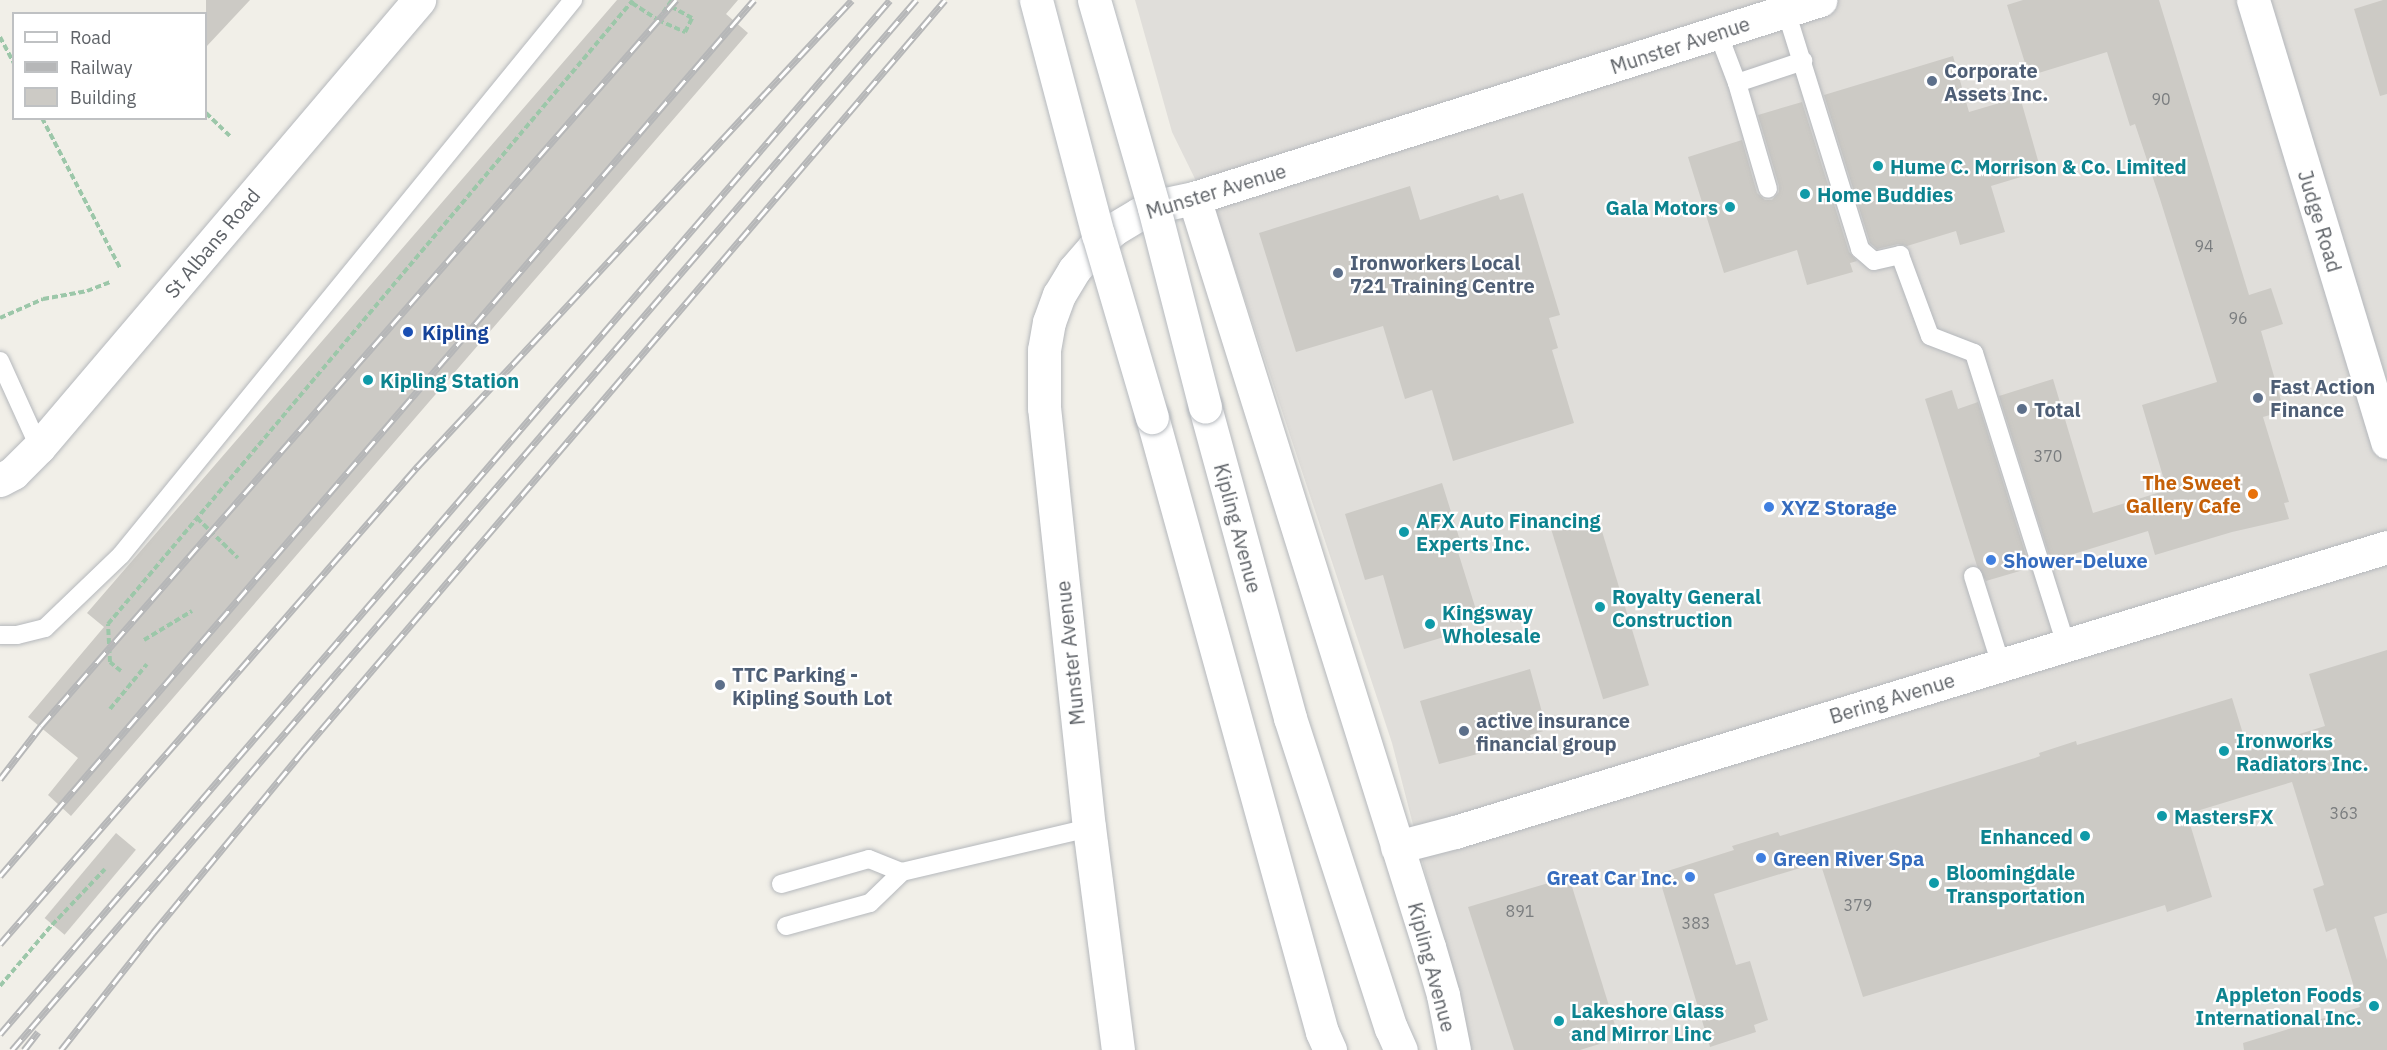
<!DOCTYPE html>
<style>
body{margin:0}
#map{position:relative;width:2387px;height:1050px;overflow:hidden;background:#f1efe8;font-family:"IBM Plex Sans",sans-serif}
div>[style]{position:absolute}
.industrial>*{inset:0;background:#e0deda}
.building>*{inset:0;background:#cccac5;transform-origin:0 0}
.path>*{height:4px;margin-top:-2px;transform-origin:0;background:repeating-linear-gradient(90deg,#9cc7a9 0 6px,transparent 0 9px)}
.roads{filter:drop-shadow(0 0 2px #b5b8bc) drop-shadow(0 0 2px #b5b8bc)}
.service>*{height:18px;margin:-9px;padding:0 9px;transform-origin:9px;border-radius:9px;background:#fff}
.minor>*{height:33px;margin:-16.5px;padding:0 16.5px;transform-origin:16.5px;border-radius:16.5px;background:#fff}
.secondary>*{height:33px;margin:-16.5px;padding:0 16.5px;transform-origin:16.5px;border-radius:16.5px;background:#fff}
.rail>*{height:7px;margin-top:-3.5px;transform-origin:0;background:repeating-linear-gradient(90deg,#fff 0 14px,#b6b7b8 0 28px);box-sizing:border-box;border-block:2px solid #b6b7b8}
.bridges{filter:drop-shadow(0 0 2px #b6babf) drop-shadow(0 0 2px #b6babf)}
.secondary-bridge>*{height:33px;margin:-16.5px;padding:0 16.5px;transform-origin:16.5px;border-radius:16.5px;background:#fff}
.dots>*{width:16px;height:16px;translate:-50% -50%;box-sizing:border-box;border:3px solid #fff;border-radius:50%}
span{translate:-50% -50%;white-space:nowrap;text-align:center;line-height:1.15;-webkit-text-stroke:4.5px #fff;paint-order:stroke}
.number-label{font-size:16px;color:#7a7d7f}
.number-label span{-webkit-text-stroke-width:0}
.street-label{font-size:20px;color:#5f6368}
.service-label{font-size:20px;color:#4e5e75;font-weight:700}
.left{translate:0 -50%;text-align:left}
.culture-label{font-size:20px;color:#0d838f;font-weight:700}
.right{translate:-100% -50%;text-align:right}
.transit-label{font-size:20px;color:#164399;font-weight:700}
.food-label{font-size:20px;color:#c56008;font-weight:700}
.shop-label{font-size:20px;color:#366cbe;font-weight:700}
.legend{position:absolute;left:12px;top:12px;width:195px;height:108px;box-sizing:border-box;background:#fff;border:2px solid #bfc1c3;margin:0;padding:8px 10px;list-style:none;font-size:18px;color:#5f6368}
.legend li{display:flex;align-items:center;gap:12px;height:30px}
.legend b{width:30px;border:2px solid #bfc1c3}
</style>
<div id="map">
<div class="industrial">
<i style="clip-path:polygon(1135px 0,2387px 0,2387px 1050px,1471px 1050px,1392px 743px,1226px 242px,1172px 132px)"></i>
</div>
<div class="building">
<i style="clip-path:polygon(206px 0,250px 0,206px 47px)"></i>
<i style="clip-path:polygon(617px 0,738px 0,726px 14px,748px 33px,71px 816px,48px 795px,78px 758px,28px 717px,104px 627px,87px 613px)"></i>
<i style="clip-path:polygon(2023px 0,2159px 0,2249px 295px,2271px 288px,2283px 324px,2261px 331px,2284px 411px,2263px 417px,2289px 502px,2284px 503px,2289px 519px,2232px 532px,2155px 555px,2148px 531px,2051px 561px,1999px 396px,2053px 379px,2093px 513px,2167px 490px,2142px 405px,2217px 382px,2160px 199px,2135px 124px,2130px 126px,2107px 52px,2029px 76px,2007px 5px)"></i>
<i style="clip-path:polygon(2383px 0,2387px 0,2387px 94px,2380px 96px,2354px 9px)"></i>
<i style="clip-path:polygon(1953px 56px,1969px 112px,2020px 97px,2041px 171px,1991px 186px,2005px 232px,1960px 245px,1956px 231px,1907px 246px,1898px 244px,1877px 249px,1870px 243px,1824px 95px)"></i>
<i style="clip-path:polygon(1802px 102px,1849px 252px,1857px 261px,1850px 263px,1853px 272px,1807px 285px,1797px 250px,1724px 273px,1688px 157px,1742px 140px,1757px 193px,1765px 200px,1772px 200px,1779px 192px,1779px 186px,1758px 115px)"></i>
<i style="clip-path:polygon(1410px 186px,1420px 220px,1498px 195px,1500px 200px,1523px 193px,1560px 315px,1549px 318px,1558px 348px,1552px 350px,1574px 423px,1453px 461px,1432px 390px,1405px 399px,1383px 326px,1296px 352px,1259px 233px)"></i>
<i style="clip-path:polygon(1952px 390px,1958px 409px,1978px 402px,2030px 568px,1986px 581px,1977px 566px,1925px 399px)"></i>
<i style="clip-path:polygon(1442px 483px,1463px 550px,1458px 552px,1477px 613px,1460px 618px,1464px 631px,1404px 649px,1383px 575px,1365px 580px,1345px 514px)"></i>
<i style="left:1597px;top:515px;width:178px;height:48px;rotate:73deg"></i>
<i style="clip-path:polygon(2387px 650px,2387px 913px,2374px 917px,2387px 960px,2387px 1050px,2244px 1050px,2243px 1043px,2360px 1007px,2336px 928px,2326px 932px,2313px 889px,2324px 885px,2292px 782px,2187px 814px,2212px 897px,2167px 912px,2165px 905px,1863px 997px,1820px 862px,1714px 894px,1736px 965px,1750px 961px,1768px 1020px,1754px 1025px,1756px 1032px,1710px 1047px,1658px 874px,1734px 850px,1732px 846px,1778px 832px,1780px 836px,1853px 814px,2035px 758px,2040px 756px,2039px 753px,2076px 741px,2077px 745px,2232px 698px,2248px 750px,2325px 726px,2309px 674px)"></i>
<i style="clip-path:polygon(1530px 669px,1547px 730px,1530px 735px,1532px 740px,1439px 764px,1420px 701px)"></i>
<i style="left:116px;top:833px;width:26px;height:111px;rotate:40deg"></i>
<i style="clip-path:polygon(1569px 877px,1619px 1038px,1580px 1050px,1514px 1050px,1468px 907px)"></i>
</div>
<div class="path">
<i style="left:632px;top:3px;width:31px;rotate:33deg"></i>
<i style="left:658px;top:20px;width:24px;rotate:-55deg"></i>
<i style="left:658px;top:20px;width:30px;rotate:24deg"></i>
<i style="left:685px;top:32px;width:16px;rotate:-63deg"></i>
<i style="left:692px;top:18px;width:26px;rotate:-151deg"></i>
<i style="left:0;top:37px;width:30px;rotate:62deg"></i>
<i style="left:206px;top:113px;width:33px;rotate:44deg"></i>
<i style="left:42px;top:118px;width:169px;rotate:62.5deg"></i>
<i style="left:0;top:318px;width:47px;rotate:-23.8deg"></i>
<i style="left:43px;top:299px;width:45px;rotate:-10.3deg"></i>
<i style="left:87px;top:291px;width:26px;rotate:-21deg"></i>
<i style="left:197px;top:518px;width:57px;rotate:44.3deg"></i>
<i style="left:144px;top:640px;width:56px;rotate:-31.1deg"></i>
<i style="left:121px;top:671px;width:14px;rotate:-141deg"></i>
<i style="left:110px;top:662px;width:38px;rotate:-93deg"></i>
<i style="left:108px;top:624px;width:815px;rotate:-49.92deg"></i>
<i style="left:110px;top:709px;width:58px;rotate:-50.6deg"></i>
<i style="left:0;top:986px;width:80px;rotate:-49.6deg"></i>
<i style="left:52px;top:925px;width:77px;rotate:-46.6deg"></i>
</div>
<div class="roads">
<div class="service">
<i style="left:1786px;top:11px;width:249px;rotate:72.7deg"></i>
<i style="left:1860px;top:249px;width:18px;rotate:41deg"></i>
<i style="left:1874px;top:261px;width:27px;rotate:-13deg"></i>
<i style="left:1900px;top:255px;width:86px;rotate:69.7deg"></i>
<i style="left:1930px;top:336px;width:47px;rotate:21.1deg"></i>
<i style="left:1974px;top:353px;width:306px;rotate:72.5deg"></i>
<i style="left:1718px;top:33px;width:53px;rotate:69.2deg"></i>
<i style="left:1737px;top:83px;width:70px;rotate:-18.4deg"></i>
<i style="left:1737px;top:83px;width:110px;rotate:73.7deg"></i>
<i style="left:0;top:361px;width:94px;rotate:65.6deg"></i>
<i style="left:1973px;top:576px;width:93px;rotate:72.5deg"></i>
<i style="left:0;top:635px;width:17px"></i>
<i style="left:17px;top:635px;width:29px;rotate:-14deg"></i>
<i style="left:45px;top:628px;width:105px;rotate:-43.8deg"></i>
<i style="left:121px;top:555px;width:716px;rotate:-50.84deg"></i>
<i style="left:781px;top:884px;width:91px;rotate:-15.9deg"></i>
<i style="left:869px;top:859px;width:35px;rotate:22deg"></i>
<i style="left:786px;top:926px;width:87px;rotate:-15.3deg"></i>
<i style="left:870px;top:903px;width:45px;rotate:-44.1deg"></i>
<i style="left:902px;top:872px;width:192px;rotate:-13.2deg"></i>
</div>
<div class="minor">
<i style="left:2253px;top:0;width:462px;rotate:73.1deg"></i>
<i style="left:1194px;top:198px;width:785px;rotate:72.58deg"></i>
<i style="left:1429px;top:947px;width:50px;rotate:73.7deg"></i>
<i style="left:1443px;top:995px;width:56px;rotate:78.7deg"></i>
<i style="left:0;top:480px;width:15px;rotate:-28deg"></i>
<i style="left:13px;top:473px;width:37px;rotate:-45deg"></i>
<i style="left:39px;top:447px;width:587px;rotate:-49.63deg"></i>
<i style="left:1397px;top:847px;width:60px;rotate:-14.5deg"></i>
<i style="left:1455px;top:832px;width:975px;rotate:-17deg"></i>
<i style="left:1118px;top:1050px;width:224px;rotate:-97.4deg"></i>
<i style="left:1089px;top:828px;width:422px;rotate:-96.1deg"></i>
<i style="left:1044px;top:408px;width:58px;rotate:-90deg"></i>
<i style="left:1044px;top:350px;width:28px;rotate:-80deg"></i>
<i style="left:1049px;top:322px;width:29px;rotate:-70deg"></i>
<i style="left:1059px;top:295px;width:29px;rotate:-59deg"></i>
<i style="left:1074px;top:270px;width:29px;rotate:-49deg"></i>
<i style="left:1093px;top:248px;width:28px;rotate:-42deg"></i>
<i style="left:1114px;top:229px;width:29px;rotate:-31deg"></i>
<i style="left:1139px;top:214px;width:29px;rotate:-20deg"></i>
<i style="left:1166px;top:204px;width:29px;rotate:-12deg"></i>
<i style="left:1194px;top:198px;width:657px;rotate:-17.55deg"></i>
</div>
<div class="secondary">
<i style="left:1205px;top:407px;width:322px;rotate:74.7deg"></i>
<i style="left:1290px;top:718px;width:326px;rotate:72deg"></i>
<i style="left:1391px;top:1028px;width:24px;rotate:66deg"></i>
<i style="left:1152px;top:417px;width:638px;rotate:74.55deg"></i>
<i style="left:1322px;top:1032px;width:20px;rotate:66deg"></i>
</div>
</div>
<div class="rail">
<i style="left:0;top:779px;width:67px;rotate:-52.3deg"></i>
<i style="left:41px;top:726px;width:965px;rotate:-48.83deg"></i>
<i style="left:0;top:876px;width:1156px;rotate:-49.28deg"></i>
<i style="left:0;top:944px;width:634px;rotate:-48.84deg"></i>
<i style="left:417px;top:467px;width:638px;rotate:-47.03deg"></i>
<i style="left:0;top:1034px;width:1364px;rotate:-49.28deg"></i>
<i style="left:12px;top:1050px;width:1386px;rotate:-49.27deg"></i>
<i style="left:24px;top:1050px;width:23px;rotate:-52deg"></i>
<i style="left:61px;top:1050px;width:149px;rotate:-51.8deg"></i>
<i style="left:153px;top:933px;width:236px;rotate:-50.5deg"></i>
<i style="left:303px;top:751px;width:988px;rotate:-49.47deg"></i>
</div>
<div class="bridges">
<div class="secondary-bridge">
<i style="left:1036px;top:0;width:242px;rotate:75.2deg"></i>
<i style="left:1098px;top:234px;width:191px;rotate:73.6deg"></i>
<i style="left:1094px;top:0;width:216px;rotate:73.9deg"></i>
<i style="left:1154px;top:208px;width:205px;rotate:75.6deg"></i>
</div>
</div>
<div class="dots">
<i style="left:1932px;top:81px;background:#5c6f8a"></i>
<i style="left:1878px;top:166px;background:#0f9aa8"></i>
<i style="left:1805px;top:194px;background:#0f9aa8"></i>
<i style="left:1730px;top:207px;background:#0f9aa8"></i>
<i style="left:1338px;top:273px;background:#5c6f8a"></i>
<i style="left:408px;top:332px;background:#1a4fb4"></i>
<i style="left:368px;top:380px;background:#0f9aa8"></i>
<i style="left:2258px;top:398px;background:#5c6f8a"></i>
<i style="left:2022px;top:409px;background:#5c6f8a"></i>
<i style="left:2253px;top:494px;background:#e8710a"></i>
<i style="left:1769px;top:507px;background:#3f7fe0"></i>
<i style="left:1404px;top:532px;background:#0f9aa8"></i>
<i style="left:1991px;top:560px;background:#3f7fe0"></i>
<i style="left:1600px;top:607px;background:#0f9aa8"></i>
<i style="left:1430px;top:624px;background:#0f9aa8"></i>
<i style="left:720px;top:685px;background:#5c6f8a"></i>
<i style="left:1464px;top:731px;background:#5c6f8a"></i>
<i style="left:2224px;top:751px;background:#0f9aa8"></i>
<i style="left:2162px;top:816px;background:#0f9aa8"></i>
<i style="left:2085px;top:836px;background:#0f9aa8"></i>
<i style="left:1761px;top:858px;background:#3f7fe0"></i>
<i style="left:1690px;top:877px;background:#3f7fe0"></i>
<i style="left:1934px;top:883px;background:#0f9aa8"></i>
<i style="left:2374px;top:1006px;background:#0f9aa8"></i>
<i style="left:1559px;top:1021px;background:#0f9aa8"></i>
</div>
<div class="number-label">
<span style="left:2161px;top:99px">90</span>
<span style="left:2204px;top:246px">94</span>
<span style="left:2238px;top:318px">96</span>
<span style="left:2048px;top:456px">370</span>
<span style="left:2344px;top:813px">363</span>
<span style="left:1858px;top:905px">379</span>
<span style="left:1520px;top:911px">891</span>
<span style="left:1696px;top:923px">383</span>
</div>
<div class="street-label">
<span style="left:1680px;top:45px;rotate:-18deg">Munster Avenue</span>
<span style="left:1216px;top:191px;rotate:-17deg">Munster Avenue</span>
<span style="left:2320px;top:221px;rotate:73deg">Judge Road</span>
<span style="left:212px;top:243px;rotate:-50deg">St Albans Road</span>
<span style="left:1238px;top:528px;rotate:75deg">Kipling Avenue</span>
<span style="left:1070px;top:653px;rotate:-96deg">Munster Avenue</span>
<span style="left:1892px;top:698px;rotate:-17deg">Bering Avenue</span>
<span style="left:1432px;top:967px;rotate:75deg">Kipling Avenue</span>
</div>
<div class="service-label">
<span class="left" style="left:1944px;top:82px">Corporate<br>Assets Inc.</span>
<span class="left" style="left:1350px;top:274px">Ironworkers Local<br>721 Training Centre</span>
<span class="left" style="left:2270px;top:398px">Fast Action<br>Finance</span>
<span class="left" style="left:2034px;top:409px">Total</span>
<span class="left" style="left:732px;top:686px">TTC Parking -<br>Kipling South Lot</span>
<span class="left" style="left:1476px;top:732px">active insurance<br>financial group</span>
</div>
<div class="culture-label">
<span class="left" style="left:1890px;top:166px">Hume C. Morrison &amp; Co. Limited</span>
<span class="left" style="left:1817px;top:194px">Home Buddies</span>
<span class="right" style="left:1718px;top:207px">Gala Motors</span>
<span class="left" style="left:380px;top:380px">Kipling Station</span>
<span class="left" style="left:1416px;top:532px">AFX Auto Financing<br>Experts Inc.</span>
<span class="left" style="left:1612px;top:608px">Royalty General<br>Construction</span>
<span class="left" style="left:1442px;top:624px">Kingsway<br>Wholesale</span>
<span class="left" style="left:2236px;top:752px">Ironworks<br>Radiators Inc.</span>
<span class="left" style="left:2174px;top:816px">MastersFX</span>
<span class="right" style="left:2073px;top:836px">Enhanced</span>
<span class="left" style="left:1946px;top:884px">Bloomingdale<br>Transportation</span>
<span class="right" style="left:2362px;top:1006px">Appleton Foods<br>International Inc.</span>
<span class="left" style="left:1571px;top:1022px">Lakeshore Glass<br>and Mirror Linc</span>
</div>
<div class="transit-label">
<span class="left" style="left:422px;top:332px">Kipling</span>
</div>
<div class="food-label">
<span class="right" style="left:2241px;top:494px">The Sweet<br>Gallery Cafe</span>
</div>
<div class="shop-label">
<span class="left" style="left:1781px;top:507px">XYZ Storage</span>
<span class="left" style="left:2003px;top:560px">Shower-Deluxe</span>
<span class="left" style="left:1773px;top:858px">Green River Spa</span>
<span class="right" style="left:1678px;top:877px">Great Car Inc.</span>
</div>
<ul class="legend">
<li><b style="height:8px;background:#fff"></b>Road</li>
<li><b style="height:8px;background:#b6b7b8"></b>Railway</li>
<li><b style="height:16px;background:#cccac5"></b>Building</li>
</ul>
</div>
